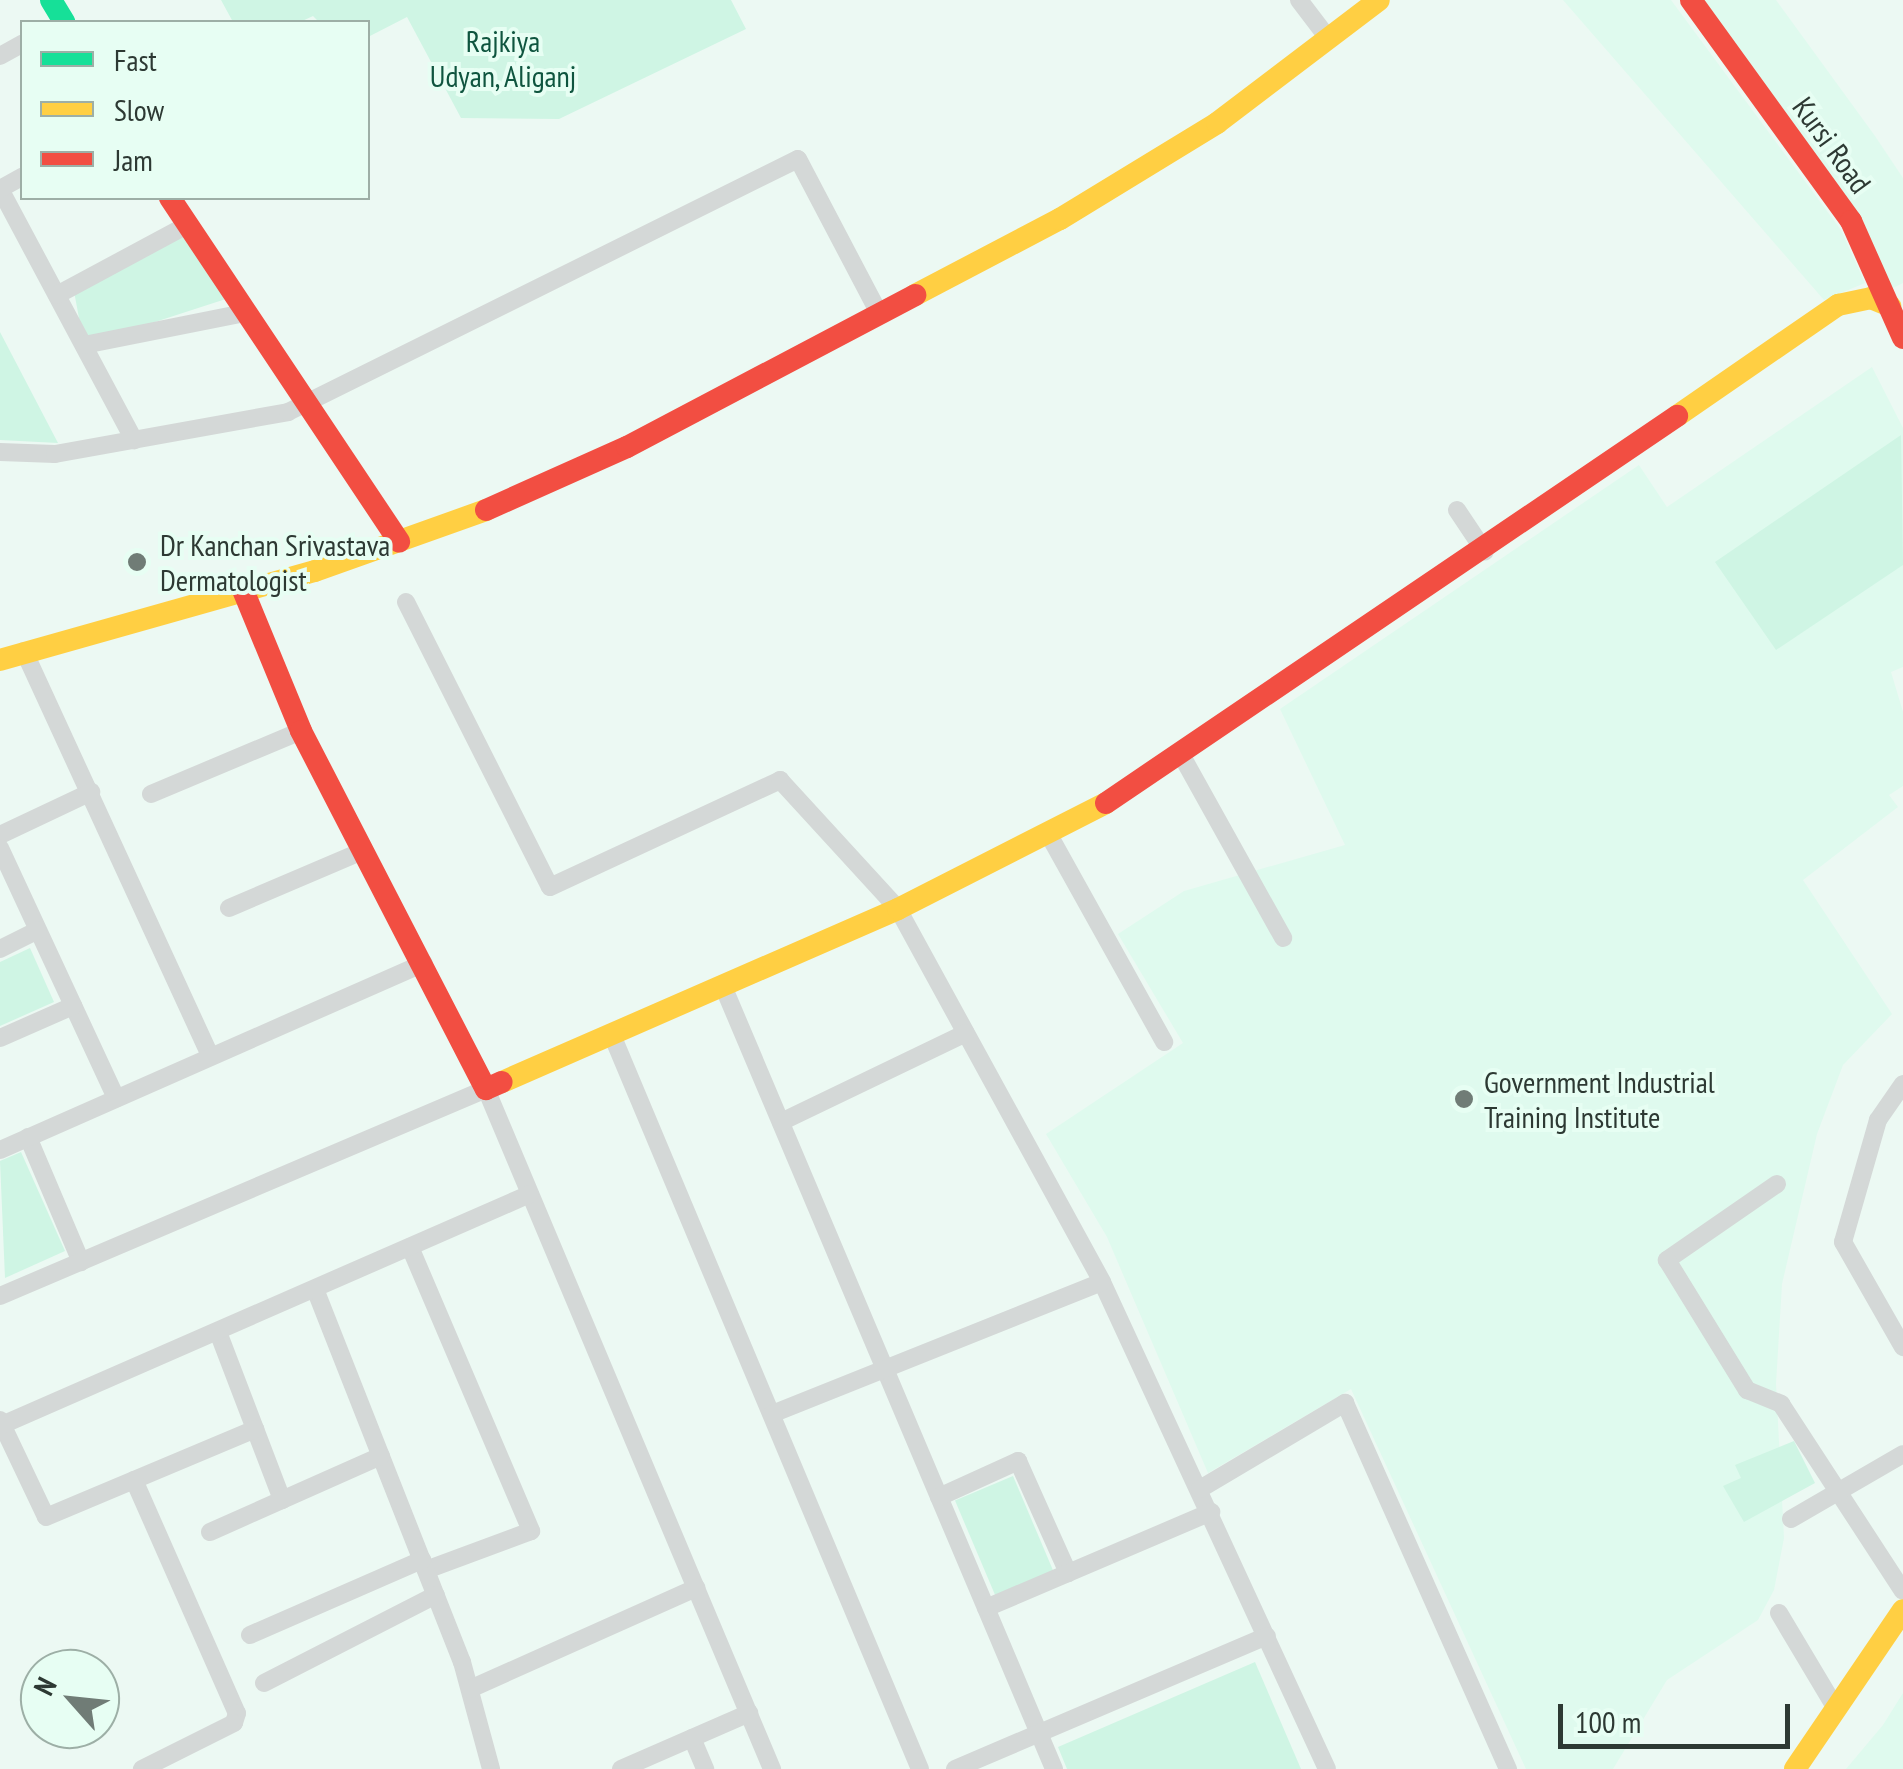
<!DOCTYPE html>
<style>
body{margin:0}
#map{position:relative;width:1903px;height:1769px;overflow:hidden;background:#ecf9f3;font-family:"PT Sans Narrow",sans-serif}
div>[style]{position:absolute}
.built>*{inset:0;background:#dffaee}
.green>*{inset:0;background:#cff5e4;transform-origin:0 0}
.street>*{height:18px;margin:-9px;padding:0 9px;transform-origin:9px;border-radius:9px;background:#d4d8d7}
.fast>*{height:22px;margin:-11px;padding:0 11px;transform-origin:11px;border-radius:11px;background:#16e098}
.slow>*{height:22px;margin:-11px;padding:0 11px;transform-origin:11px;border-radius:11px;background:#ffcf43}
.jam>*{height:22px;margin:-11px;padding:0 11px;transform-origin:11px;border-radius:11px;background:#f24e42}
.dots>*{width:28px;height:28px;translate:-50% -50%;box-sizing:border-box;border:5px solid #e7fef3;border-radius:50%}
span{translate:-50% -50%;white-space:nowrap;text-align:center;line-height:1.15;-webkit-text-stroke:8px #e7fef3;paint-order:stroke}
.park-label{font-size:30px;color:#0f553f}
.street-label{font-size:30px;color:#2d3933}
.poi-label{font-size:30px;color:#2d3933}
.left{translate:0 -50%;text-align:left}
.legend{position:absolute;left:20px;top:20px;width:350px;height:180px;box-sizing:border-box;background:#e7fef3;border:2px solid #9dafa6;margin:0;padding:12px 18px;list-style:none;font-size:30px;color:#2d3933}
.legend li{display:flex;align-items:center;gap:20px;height:50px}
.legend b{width:50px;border:2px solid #9dafa6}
.north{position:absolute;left:20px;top:1649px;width:100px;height:100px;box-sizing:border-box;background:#e7fef3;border:2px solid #9dafa6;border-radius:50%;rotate:297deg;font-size:28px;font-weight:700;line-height:40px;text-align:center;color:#2d3933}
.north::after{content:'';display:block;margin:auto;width:35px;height:45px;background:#707c76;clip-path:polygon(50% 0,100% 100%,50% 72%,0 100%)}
.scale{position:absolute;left:1558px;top:1704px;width:232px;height:45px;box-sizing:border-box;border:5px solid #2d3933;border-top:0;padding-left:12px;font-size:30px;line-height:35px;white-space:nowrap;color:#2d3933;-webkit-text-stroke:8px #e7fef3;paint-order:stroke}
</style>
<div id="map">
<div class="built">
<i style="clip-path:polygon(1563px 0,1671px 0,1841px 230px,1865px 283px,1824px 300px)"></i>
<i style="clip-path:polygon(1704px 0,1776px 0,1875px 136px,1903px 178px,1903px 283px,1893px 288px)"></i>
<i style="clip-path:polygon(1872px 367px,1903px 428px,1903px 667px,1891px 672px,1903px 712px,1903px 786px,1889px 795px,1898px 807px,1803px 880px,1892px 1014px,1843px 1065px,1817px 1134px,1782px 1284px,1776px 1384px,1784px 1538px,1774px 1590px,1758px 1620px,1667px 1680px,1613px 1769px,1526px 1769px,1351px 1389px,1208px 1473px,1107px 1237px,1046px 1134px,1183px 1043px,1118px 934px,1184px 891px,1345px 845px,1280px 709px,1639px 465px,1667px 507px)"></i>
<i style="clip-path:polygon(1903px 1693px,1903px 1769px,1846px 1769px,1883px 1725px)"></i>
</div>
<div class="green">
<i style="clip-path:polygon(221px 0,731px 0,746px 29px,559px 119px,461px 118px,407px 17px,368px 37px,368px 22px,319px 22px,313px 16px,300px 22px,233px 22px)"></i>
<i style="clip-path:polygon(187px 225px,232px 297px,84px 345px,73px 286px)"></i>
<i style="clip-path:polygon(0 332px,58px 443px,0 440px)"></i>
<i style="clip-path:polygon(1901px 435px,1903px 565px,1776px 650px,1715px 562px)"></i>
<i style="clip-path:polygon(30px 948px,54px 1002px,0 1026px,0 962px)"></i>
<i style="clip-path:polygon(21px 1152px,65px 1251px,5px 1278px,0 1161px)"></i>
<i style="clip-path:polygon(1794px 1441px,1815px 1483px,1744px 1522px,1723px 1486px,1741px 1478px,1735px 1465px)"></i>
<i style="left:1013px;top:1476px;width:104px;height:63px;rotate:67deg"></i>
<i style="clip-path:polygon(1255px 1662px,1301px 1769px,1067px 1769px,1058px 1747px)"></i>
</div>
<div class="street">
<i style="left:1299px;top:0;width:48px;rotate:52.7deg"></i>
<i style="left:0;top:56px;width:25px;rotate:-29deg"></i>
<i style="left:0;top:189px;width:285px;rotate:61.9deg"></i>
<i style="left:0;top:189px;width:25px;rotate:-29deg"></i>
<i style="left:57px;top:295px;width:148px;rotate:-28.3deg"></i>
<i style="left:84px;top:345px;width:163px;rotate:-11.3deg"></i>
<i style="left:0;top:452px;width:55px;rotate:2.1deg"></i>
<i style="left:55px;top:454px;width:237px;rotate:-10.2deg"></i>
<i style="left:288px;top:412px;width:569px;rotate:-26.39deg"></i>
<i style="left:798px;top:159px;width:174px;rotate:62.3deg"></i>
<i style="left:1457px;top:510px;width:50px;rotate:56.3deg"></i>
<i style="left:406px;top:602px;width:319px;rotate:63.2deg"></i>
<i style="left:550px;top:887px;width:254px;rotate:-24.9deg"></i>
<i style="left:780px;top:780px;width:175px;rotate:47.5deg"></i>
<i style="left:898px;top:909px;width:425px;rotate:61.3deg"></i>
<i style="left:1102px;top:1282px;width:536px;rotate:65.2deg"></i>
<i style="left:24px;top:651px;width:446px;rotate:65.3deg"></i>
<i style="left:1183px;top:758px;width:206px;rotate:60.9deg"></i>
<i style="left:151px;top:794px;width:163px;rotate:-22.8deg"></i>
<i style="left:0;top:835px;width:101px;rotate:-25.3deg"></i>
<i style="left:1049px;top:835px;width:237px;rotate:60.9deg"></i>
<i style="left:0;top:848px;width:276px;rotate:65.1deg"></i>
<i style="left:229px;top:908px;width:142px;rotate:-23.1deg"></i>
<i style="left:0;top:949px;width:42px;rotate:-26.6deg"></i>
<i style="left:723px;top:986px;width:850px;rotate:67.08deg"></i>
<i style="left:612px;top:1035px;width:796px;rotate:67.24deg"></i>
<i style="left:0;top:1038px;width:80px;rotate:-23.7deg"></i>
<i style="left:1903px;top:1084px;width:44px;rotate:124.8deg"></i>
<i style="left:1878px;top:1120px;width:127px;rotate:106deg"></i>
<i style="left:1843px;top:1242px;width:121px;rotate:60.3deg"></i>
<i style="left:781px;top:1122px;width:205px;rotate:-25.7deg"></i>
<i style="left:28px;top:1137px;width:136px;rotate:67deg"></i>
<i style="left:0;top:1150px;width:463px;rotate:-23.8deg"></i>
<i style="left:1777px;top:1184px;width:134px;rotate:145.4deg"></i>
<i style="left:1667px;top:1260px;width:153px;rotate:58.4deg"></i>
<i style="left:1747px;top:1390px;width:37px;rotate:22deg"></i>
<i style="left:1781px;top:1404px;width:223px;rotate:56.9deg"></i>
<i style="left:410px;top:1247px;width:309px;rotate:66.9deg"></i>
<i style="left:531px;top:1531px;width:112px;rotate:159.6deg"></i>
<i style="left:315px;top:1289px;width:401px;rotate:68.5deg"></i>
<i style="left:462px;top:1662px;width:111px;rotate:74.8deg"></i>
<i style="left:0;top:1296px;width:528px;rotate:-23.07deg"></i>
<i style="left:486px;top:1089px;width:738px;rotate:67.19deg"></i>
<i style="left:218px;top:1332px;width:180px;rotate:69.1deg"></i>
<i style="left:772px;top:1414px;width:355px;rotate:-21.8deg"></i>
<i style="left:0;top:1420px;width:107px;rotate:64.6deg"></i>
<i style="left:46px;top:1517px;width:227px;rotate:-22.8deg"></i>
<i style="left:2px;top:1425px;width:576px;rotate:-23.63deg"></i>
<i style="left:134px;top:1480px;width:255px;rotate:66.2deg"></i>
<i style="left:237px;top:1713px;width:10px;rotate:107deg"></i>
<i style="left:234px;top:1723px;width:103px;rotate:153.4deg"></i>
<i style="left:1200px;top:1489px;width:169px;rotate:-30.7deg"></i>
<i style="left:1345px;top:1403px;width:401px;rotate:66deg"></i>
<i style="left:939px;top:1497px;width:87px;rotate:-24.5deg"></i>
<i style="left:1018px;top:1461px;width:123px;rotate:65.9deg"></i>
<i style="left:1791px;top:1519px;width:129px;rotate:-30.1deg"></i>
<i style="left:210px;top:1532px;width:187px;rotate:-24deg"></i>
<i style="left:986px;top:1608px;width:245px;rotate:-23.1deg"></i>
<i style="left:1779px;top:1613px;width:109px;rotate:59.2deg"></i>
<i style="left:250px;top:1635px;width:188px;rotate:-23.6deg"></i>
<i style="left:264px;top:1683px;width:193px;rotate:-27.1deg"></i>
<i style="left:470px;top:1689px;width:248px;rotate:-24.1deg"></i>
<i style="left:692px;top:1738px;width:34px;rotate:67deg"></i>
<i style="left:621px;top:1769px;width:140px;rotate:-23.6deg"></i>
<i style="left:955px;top:1769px;width:339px;rotate:-23.1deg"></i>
</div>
<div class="fast">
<i style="left:51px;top:0;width:26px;rotate:59deg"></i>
</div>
<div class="slow">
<i style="left:915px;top:295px;width:164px;rotate:-27.7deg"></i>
<i style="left:1060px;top:219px;width:184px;rotate:-31.4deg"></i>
<i style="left:1217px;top:123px;width:203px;rotate:-37.2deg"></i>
<i style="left:1677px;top:416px;width:196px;rotate:-34.6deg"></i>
<i style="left:1838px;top:305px;width:34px;rotate:-12deg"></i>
<i style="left:1871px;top:298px;width:21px;rotate:23deg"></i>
<i style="left:0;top:660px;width:327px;rotate:-15.8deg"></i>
<i style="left:315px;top:571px;width:182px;rotate:-19.6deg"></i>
<i style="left:502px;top:1082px;width:432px;rotate:-23.6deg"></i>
<i style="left:898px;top:909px;width:233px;rotate:-27deg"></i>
<i style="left:1795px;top:1769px;width:192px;rotate:-55.8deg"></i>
</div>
<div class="jam">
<i style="left:1691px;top:0;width:273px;rotate:54.1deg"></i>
<i style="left:1851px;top:221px;width:128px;rotate:66deg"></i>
<i style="left:170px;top:198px;width:413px;rotate:56.3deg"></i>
<i style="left:486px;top:510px;width:154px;rotate:-24.1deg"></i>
<i style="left:627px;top:447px;width:326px;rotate:-27.8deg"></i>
<i style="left:243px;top:590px;width:152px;rotate:67.6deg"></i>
<i style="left:301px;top:731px;width:403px;rotate:62.7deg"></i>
<i style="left:486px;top:1089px;width:17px;rotate:-24deg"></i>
<i style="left:1106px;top:803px;width:690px;rotate:-34.13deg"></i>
</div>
<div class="dots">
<i style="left:137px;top:562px;background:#707c76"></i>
<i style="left:1464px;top:1099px;background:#707c76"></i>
</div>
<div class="park-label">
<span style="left:503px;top:58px">Rajkiya<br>Udyan, Aliganj</span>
</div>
<div class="street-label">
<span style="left:1832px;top:145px;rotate:54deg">Kursi Road</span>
</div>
<div class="poi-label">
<span class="left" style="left:160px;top:562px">Dr Kanchan Srivastava<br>Dermatologist</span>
<span class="left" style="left:1484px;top:1099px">Government Industrial<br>Training Institute</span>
</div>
<ul class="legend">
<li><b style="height:12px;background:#16e098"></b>Fast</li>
<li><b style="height:12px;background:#ffcf43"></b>Slow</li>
<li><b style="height:12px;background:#f24e42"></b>Jam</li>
</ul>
<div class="north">N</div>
<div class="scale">100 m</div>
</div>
